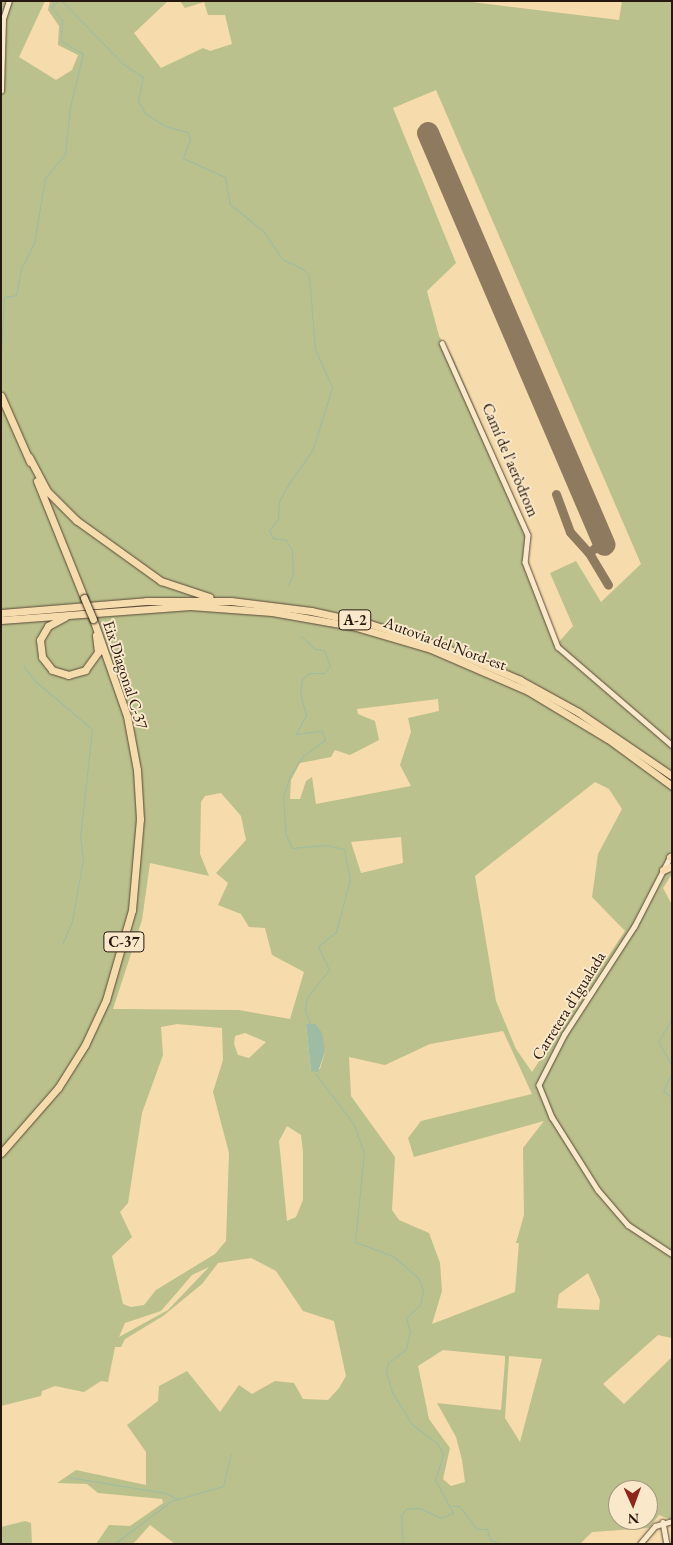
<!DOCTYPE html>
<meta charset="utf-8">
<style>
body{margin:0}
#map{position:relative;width:673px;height:1545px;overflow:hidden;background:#f6dbac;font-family:"EB Garamond",serif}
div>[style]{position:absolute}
.green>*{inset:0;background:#bac18c}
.water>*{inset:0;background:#9ebca4}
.stream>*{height:1px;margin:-0.5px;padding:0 0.5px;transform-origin:0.5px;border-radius:0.5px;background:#9ebca4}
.taxiway>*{height:9px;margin:-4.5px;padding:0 4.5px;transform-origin:4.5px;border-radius:4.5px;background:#8e7a5e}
.runway>*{height:22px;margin:-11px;padding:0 11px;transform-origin:11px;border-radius:11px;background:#8e7a5e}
.roads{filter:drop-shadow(0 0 1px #5a4937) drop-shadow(0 0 1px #5a4937)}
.minor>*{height:4.5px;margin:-2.25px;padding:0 2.25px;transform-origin:2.25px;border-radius:2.25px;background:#f9e8c9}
.highway>*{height:7px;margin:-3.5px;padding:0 3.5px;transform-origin:3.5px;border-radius:3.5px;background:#f6dbac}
.bridges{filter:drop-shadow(0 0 1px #261810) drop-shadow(0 0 1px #261810)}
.highway-bridge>*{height:7px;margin:-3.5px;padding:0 3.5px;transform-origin:3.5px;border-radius:3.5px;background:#f6dbac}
span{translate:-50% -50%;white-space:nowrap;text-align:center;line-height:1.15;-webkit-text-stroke:4px #f9e8c9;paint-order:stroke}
.shield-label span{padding:1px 4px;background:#f9e8c9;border:1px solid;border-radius:4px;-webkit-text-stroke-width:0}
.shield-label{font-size:15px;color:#261810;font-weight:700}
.street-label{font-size:16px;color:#261810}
.frame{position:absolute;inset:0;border:2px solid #261810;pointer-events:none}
.north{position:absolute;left:608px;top:1480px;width:50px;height:50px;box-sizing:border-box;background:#f9e8c9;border:1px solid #a5957f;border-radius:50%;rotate:178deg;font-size:14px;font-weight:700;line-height:20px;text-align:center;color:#261810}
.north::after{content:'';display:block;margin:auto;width:18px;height:22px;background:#8f2418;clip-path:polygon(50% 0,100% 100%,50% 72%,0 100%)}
</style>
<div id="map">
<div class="green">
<i style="clip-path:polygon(evenodd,1px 1px,45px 1px,19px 57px,56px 80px,72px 70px,78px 55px,58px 45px,59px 26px,48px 10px,50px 1px,168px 1px,134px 33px,161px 68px,203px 48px,210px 51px,232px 44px,225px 15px,208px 15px,204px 2px,185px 8px,180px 1px,464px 1px,619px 20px,622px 1px,672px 1px,672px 874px,663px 888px,672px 905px,672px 1338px,658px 1335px,603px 1384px,624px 1404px,672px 1357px,672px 1520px,659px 1515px,649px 1528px,592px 1532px,580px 1544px,175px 1544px,150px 1525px,133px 1544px,96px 1544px,109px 1525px,130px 1526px,163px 1503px,162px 1499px,98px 1493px,87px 1484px,57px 1483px,76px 1470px,146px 1485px,146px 1452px,127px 1425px,158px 1401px,159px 1386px,187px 1371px,220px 1412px,239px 1385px,252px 1394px,275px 1381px,294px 1383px,303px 1399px,328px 1400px,339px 1388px,346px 1376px,334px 1321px,303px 1311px,276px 1271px,251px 1258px,218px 1263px,202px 1284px,163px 1316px,125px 1339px,121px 1347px,115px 1347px,108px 1382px,101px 1381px,84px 1392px,55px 1386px,42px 1391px,41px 1396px,1px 1406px,1px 1px,436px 90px,641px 564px,601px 602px,576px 561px,550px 573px,573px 626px,558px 643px,526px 563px,531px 537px,453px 358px,439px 336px,427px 291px,456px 263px,393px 108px,436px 90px,1px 1px,438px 699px,439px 711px,408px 718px,411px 732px,400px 765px,411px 786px,316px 804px,312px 777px,306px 781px,300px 799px,290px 799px,291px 780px,300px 763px,331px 757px,335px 750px,350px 755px,379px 740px,375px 721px,358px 714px,357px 709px,438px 699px,1px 1px,595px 782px,609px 789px,622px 809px,598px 854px,592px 897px,625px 931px,532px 1072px,516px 1049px,496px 1001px,475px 876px,595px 782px,1px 1px,221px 793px,241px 816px,246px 840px,216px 873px,228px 883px,218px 905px,241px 914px,249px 927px,265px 928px,272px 955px,304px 972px,290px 1019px,239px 1010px,113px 1009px,142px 920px,150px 863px,209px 876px,200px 854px,201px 802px,205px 796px,221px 793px,1px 1px,401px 837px,403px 863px,361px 873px,351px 842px,401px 837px,1px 1px,177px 1024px,222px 1028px,223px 1060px,213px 1092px,229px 1153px,226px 1241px,215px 1254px,156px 1290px,144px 1305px,131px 1307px,123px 1304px,112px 1256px,132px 1237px,120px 1212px,128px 1203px,142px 1113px,163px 1055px,161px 1027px,177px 1024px,1px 1px,306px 1024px,317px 1025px,325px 1051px,320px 1069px,311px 1071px,306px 1024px,1px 1px,503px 1031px,532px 1094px,421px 1121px,408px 1138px,414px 1157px,544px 1121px,523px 1148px,524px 1215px,516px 1243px,519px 1243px,515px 1292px,432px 1324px,442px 1291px,440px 1263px,429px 1233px,399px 1220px,392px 1210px,395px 1157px,351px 1096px,349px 1057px,385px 1065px,430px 1044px,503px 1031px,1px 1px,245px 1033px,266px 1042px,249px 1058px,238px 1055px,234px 1044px,235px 1036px,245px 1033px,1px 1px,287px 1126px,301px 1135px,303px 1152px,303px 1200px,296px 1217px,287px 1221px,279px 1141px,287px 1126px,1px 1px,209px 1267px,168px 1310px,119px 1337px,125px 1323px,161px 1311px,192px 1275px,209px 1267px,1px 1px,588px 1273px,600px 1300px,599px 1310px,557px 1308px,559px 1294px,588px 1273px,1px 1px,443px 1350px,505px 1356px,505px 1361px,501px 1410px,437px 1403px,456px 1437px,462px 1460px,465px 1482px,451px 1486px,443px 1479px,450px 1448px,429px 1419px,418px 1366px,443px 1350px,1px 1px,509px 1356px,542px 1359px,520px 1442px,505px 1418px,509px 1356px,1px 1px,618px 1490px,648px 1490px,648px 1520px,618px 1520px,618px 1490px)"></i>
<i style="clip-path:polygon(25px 1521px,31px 1523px,32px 1544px,1px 1544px,1px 1527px)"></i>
</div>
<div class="water">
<i style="clip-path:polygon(306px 1024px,316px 1024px,322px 1033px,325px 1051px,318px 1072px,311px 1071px)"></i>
</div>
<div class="stream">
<i style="left:62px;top:1px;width:86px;rotate:45.9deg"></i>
<i style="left:122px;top:63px;width:25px;rotate:34deg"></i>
<i style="left:143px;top:77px;width:24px;rotate:102deg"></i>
<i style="left:138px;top:100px;width:15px;rotate:62deg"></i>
<i style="left:145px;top:113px;width:24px;rotate:33deg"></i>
<i style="left:165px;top:126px;width:24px;rotate:15deg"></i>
<i style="left:188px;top:132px;width:8px;rotate:76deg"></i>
<i style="left:190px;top:140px;width:19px;rotate:111deg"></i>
<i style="left:183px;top:158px;width:46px;rotate:24.3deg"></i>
<i style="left:225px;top:177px;width:27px;rotate:80deg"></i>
<i style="left:230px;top:204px;width:44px;rotate:39.5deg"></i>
<i style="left:264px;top:232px;width:32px;rotate:56deg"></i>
<i style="left:282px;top:259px;width:23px;rotate:25deg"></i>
<i style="left:303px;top:269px;width:9px;rotate:49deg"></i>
<i style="left:309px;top:276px;width:73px;rotate:85.3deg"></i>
<i style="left:315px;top:349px;width:42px;rotate:65.9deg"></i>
<i style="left:332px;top:387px;width:65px;rotate:107deg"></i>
<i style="left:313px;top:449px;width:44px;rotate:124.8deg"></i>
<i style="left:288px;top:485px;width:18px;rotate:119deg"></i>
<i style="left:279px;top:501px;width:18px;rotate:93deg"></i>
<i style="left:278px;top:519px;width:14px;rotate:129deg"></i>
<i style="left:269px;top:530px;width:9px;rotate:63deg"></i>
<i style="left:273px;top:538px;width:13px;rotate:9deg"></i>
<i style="left:286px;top:540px;width:12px;rotate:59deg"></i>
<i style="left:292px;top:550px;width:25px;rotate:88deg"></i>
<i style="left:293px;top:575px;width:11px;rotate:117deg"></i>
<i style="left:1px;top:356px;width:59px;rotate:-87.1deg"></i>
<i style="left:4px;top:297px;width:12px;rotate:-9deg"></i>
<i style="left:16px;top:295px;width:26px;rotate:-79deg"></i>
<i style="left:21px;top:269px;width:28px;rotate:-63deg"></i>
<i style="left:34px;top:244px;width:67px;rotate:-80.5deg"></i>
<i style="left:45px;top:178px;width:31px;rotate:-50deg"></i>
<i style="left:65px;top:154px;width:47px;rotate:-83.9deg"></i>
<i style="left:70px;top:107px;width:55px;rotate:-76.2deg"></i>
<i style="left:83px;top:54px;width:26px;rotate:-149deg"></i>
<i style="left:61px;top:41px;width:21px;rotate:-87deg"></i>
<i style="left:62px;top:20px;width:17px;rotate:-130deg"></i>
<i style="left:51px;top:7px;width:9px;rotate:-41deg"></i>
<i style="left:301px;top:636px;width:19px;rotate:43deg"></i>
<i style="left:315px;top:649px;width:9px;rotate:6deg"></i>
<i style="left:324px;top:650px;width:17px;rotate:69deg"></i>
<i style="left:330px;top:666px;width:9px;rotate:131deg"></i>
<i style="left:324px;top:673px;width:15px;rotate:180deg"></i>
<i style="left:309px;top:673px;width:9px;rotate:139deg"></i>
<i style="left:302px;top:679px;width:14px;rotate:98deg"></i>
<i style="left:300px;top:693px;width:23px;rotate:75deg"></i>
<i style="left:306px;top:715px;width:21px;rotate:118deg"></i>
<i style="left:296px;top:734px;width:26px;rotate:-7deg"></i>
<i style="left:322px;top:731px;width:9px;rotate:72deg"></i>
<i style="left:325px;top:740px;width:27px;rotate:144deg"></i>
<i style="left:303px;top:756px;width:23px;rotate:124deg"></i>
<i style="left:290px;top:775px;width:22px;rotate:108deg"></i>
<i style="left:283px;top:796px;width:39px;rotate:86deg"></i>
<i style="left:286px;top:835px;width:14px;rotate:65deg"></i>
<i style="left:292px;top:848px;width:34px;rotate:-5deg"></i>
<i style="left:326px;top:845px;width:18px;rotate:13deg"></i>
<i style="left:344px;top:849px;width:31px;rotate:79deg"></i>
<i style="left:350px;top:879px;width:55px;rotate:104.8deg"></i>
<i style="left:336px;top:932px;width:23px;rotate:142deg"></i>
<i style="left:318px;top:946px;width:26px;rotate:65deg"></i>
<i style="left:329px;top:970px;width:35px;rotate:129deg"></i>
<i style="left:307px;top:997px;width:13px;rotate:99deg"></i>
<i style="left:305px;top:1010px;width:15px;rotate:70deg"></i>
<i style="left:23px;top:665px;width:20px;rotate:53deg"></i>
<i style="left:35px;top:681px;width:75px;rotate:40.1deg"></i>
<i style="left:92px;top:729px;width:109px;rotate:96.3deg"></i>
<i style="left:80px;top:837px;width:22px;rotate:82deg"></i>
<i style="left:83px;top:859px;width:63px;rotate:100.1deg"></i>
<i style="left:72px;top:921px;width:25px;rotate:113deg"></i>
<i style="left:672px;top:1019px;width:26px;rotate:122deg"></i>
<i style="left:658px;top:1041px;width:29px;rotate:61deg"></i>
<i style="left:672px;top:1072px;width:21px;rotate:115deg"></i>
<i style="left:663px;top:1091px;width:11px;rotate:34deg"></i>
<i style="left:315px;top:1073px;width:63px;rotate:52.8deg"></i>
<i style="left:353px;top:1123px;width:32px;rotate:70deg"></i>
<i style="left:364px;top:1153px;width:89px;rotate:95.8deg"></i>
<i style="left:355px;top:1242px;width:40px;rotate:20.2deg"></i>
<i style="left:393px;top:1256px;width:33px;rotate:41deg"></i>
<i style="left:418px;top:1278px;width:14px;rotate:69deg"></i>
<i style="left:423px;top:1291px;width:14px;rotate:102deg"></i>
<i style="left:420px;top:1305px;width:19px;rotate:137deg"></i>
<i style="left:406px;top:1318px;width:14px;rotate:73deg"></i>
<i style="left:410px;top:1331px;width:18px;rotate:103deg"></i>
<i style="left:406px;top:1349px;width:23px;rotate:142deg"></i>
<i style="left:388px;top:1363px;width:9px;rotate:103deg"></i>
<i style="left:386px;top:1372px;width:21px;rotate:73deg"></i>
<i style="left:392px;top:1392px;width:38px;rotate:58deg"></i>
<i style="left:412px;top:1424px;width:33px;rotate:38deg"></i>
<i style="left:438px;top:1444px;width:12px;rotate:66deg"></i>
<i style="left:443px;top:1455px;width:26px;rotate:108deg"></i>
<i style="left:435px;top:1480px;width:38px;rotate:61deg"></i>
<i style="left:453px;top:1513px;width:13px;rotate:157deg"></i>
<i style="left:441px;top:1518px;width:23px;rotate:-155deg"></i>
<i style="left:420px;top:1508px;width:14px;rotate:176deg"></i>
<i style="left:406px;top:1509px;width:9px;rotate:126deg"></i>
<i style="left:401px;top:1516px;width:28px;rotate:86deg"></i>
<i style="left:68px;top:1477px;width:99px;rotate:9.3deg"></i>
<i style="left:166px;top:1493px;width:13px;rotate:29deg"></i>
<i style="left:452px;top:1506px;width:7px"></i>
<i style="left:459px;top:1506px;width:29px;rotate:52deg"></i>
<i style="left:477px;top:1529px;width:10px"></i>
<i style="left:487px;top:1529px;width:10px;rotate:73deg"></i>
<i style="left:490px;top:1539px;width:11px;rotate:27deg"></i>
<i style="left:114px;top:1544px;width:71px;rotate:-37deg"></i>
<i style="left:171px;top:1501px;width:54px;rotate:-16.1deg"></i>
<i style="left:223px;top:1486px;width:33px;rotate:-76deg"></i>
</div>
<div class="taxiway">
<i style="left:556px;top:494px;width:40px;rotate:69.8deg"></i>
<i style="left:570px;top:532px;width:28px;rotate:48deg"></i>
<i style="left:603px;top:540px;width:19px;rotate:137deg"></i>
<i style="left:589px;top:553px;width:37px;rotate:59deg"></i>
</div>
<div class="runway">
<i style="left:428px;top:133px;width:448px;rotate:66.8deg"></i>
</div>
<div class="roads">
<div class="minor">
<i style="left:1px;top:91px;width:72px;rotate:-88.4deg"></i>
<i style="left:3px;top:19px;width:19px;rotate:-72deg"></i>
<i style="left:442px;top:343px;width:210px;rotate:65.9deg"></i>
<i style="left:528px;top:535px;width:27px;rotate:96deg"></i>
<i style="left:525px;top:562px;width:91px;rotate:68.8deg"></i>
<i style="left:558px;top:647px;width:150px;rotate:40.7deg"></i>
<i style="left:671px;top:856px;width:79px;rotate:117.2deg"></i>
<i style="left:635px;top:926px;width:129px;rotate:122.9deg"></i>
<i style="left:565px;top:1034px;width:57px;rotate:117deg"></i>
<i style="left:539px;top:1085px;width:35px;rotate:68deg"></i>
<i style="left:552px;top:1117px;width:86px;rotate:57.8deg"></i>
<i style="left:598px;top:1190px;width:46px;rotate:49.4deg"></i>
<i style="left:628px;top:1225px;width:53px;rotate:33.4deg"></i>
<i style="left:663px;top:1522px;width:22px;rotate:80deg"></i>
<i style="left:640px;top:1544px;width:23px;rotate:-50deg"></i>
<i style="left:655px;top:1526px;width:18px;rotate:-16deg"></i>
</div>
<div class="highway">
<i style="left:1px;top:396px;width:72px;rotate:66.3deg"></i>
<i style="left:29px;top:457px;width:40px;rotate:62deg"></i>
<i style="left:48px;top:492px;width:40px;rotate:45deg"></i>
<i style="left:76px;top:520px;width:105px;rotate:35.7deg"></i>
<i style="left:161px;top:581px;width:51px;rotate:18.4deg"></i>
<i style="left:37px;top:481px;width:126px;rotate:68.1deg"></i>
<i style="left:1px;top:613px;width:145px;rotate:-4.7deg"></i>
<i style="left:146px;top:601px;width:85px"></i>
<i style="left:231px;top:601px;width:81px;rotate:7.1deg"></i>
<i style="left:311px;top:611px;width:60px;rotate:12.4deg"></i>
<i style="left:370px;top:624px;width:77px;rotate:17.5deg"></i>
<i style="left:443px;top:647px;width:84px;rotate:23.2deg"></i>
<i style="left:520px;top:680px;width:66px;rotate:28.9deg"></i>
<i style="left:578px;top:712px;width:114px;rotate:34.2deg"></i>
<i style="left:65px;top:617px;width:19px;rotate:152deg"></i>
<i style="left:48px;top:626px;width:16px;rotate:120deg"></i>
<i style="left:40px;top:640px;width:17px;rotate:83deg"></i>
<i style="left:42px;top:657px;width:16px;rotate:52deg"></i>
<i style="left:52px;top:670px;width:17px;rotate:17deg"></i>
<i style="left:68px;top:675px;width:18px;rotate:-16deg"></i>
<i style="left:85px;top:670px;width:22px;rotate:-54deg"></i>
<i style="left:98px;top:652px;width:17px;rotate:-97deg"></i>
<i style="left:1px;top:620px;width:190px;rotate:-4.2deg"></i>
<i style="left:190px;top:606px;width:82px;rotate:4.2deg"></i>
<i style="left:272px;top:612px;width:85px;rotate:10.1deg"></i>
<i style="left:356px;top:627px;width:78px;rotate:16.3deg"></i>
<i style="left:431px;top:649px;width:106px;rotate:23.4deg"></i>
<i style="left:528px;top:691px;width:93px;rotate:31deg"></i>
<i style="left:608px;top:739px;width:79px;rotate:36.3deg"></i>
<i style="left:670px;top:857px;width:3px;rotate:45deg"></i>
<i style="left:663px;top:870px;width:10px;rotate:-24deg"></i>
<i style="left:1px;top:1153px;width:86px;rotate:-48.8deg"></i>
<i style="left:58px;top:1088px;width:51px;rotate:-57.9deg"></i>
<i style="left:85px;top:1045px;width:50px;rotate:-65deg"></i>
<i style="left:106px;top:1000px;width:94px;rotate:-73.9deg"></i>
<i style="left:132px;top:910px;width:91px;rotate:-85deg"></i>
<i style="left:140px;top:819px;width:49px;rotate:-93.5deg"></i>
<i style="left:137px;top:770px;width:55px;rotate:-100.5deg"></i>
<i style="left:127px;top:716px;width:103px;rotate:-109.3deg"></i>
</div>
</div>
<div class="bridges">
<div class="highway-bridge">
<i style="left:84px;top:598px;width:23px;rotate:67deg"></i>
</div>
</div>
<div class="shield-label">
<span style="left:355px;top:620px">A-2</span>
<span style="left:124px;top:942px">C-37</span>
</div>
<div class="street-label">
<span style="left:510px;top:460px;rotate:67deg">Camí de l'aeròdrom</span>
<span style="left:445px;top:644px;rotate:20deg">Autovia del Nord-est</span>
<span style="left:125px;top:675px;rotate:72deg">Eix Diagonal C-37</span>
<span style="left:569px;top:1006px;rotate:-58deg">Carretera d'Igualada</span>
</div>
<div class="frame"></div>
<div class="north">N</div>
</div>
